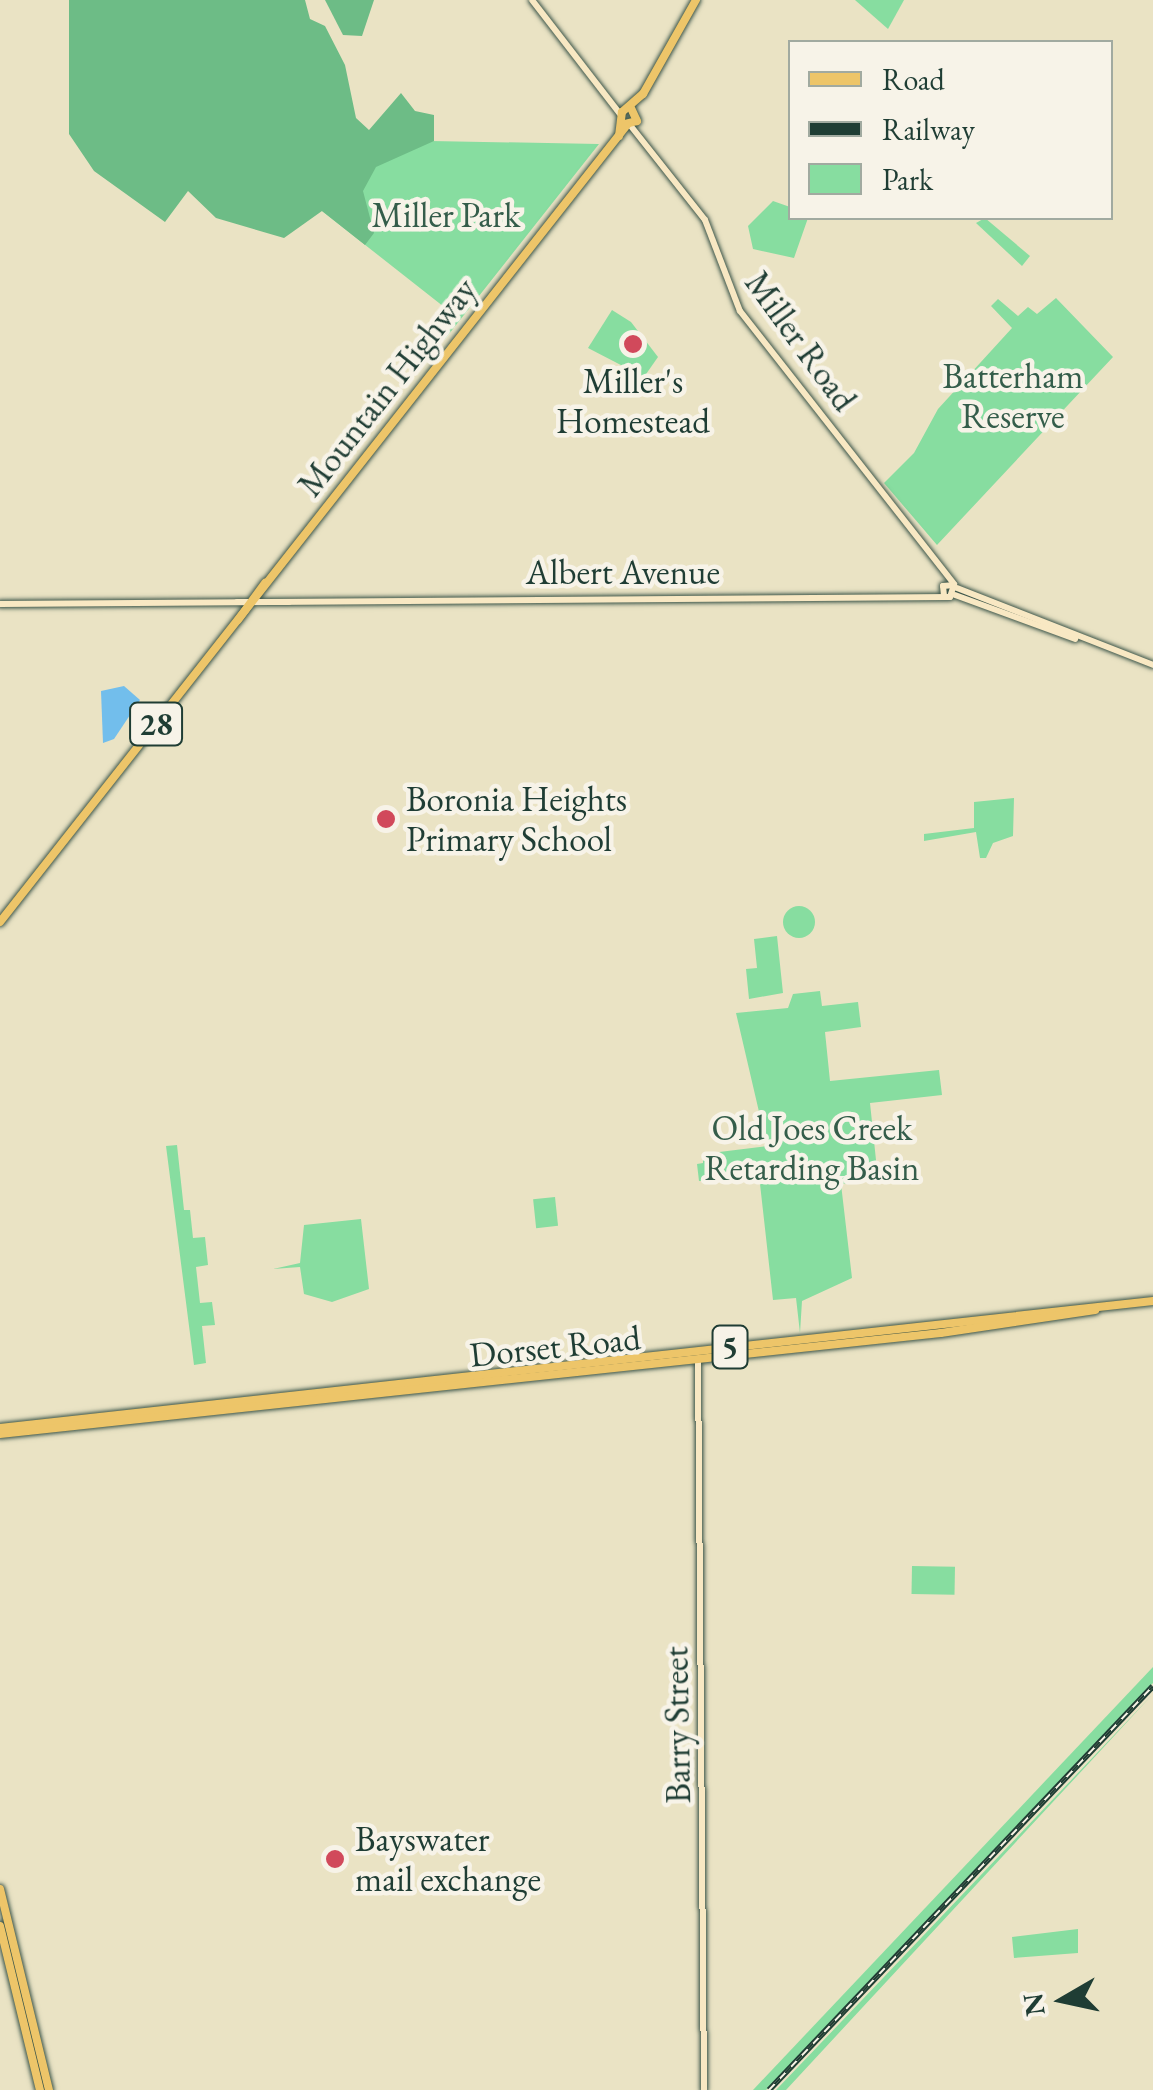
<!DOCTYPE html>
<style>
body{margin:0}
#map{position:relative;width:1153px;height:2090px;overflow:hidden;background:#eae3c4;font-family:"EB Garamond",serif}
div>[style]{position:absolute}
.green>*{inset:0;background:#87dda0;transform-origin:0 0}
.round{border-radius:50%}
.forest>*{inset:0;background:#6dbc86}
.water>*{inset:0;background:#72beec}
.roads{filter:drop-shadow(0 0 2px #3d564a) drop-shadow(0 0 2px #3d564a)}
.secondary>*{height:6px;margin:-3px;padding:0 3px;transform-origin:3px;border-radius:3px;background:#f8e8c3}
.primary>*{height:8px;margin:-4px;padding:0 4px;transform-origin:4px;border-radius:4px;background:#edc569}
.rail>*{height:6px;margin-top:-3px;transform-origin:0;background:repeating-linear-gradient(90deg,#f7f3e8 0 8px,#1f3d34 0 16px);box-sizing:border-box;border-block:2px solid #1f3d34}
.dots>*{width:28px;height:28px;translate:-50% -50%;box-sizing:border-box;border:5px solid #f7f3e8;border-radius:50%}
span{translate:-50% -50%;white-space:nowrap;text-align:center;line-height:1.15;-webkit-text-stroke:9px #f7f3e8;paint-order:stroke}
.shield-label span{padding:2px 8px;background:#f7f3e8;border:2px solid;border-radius:8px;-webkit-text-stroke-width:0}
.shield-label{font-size:32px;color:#1f3d34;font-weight:700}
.park-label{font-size:35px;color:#345d4a}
.street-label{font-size:35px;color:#1f3d34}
.poi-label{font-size:35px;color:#1f3d34}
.left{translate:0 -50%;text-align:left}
.legend{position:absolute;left:788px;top:40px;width:325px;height:180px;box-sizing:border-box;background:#f7f3e8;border:2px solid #a1aaa0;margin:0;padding:12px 18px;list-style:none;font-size:30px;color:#1f3d34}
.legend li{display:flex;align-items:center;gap:20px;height:50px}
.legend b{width:50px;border:2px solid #a1aaa0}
.north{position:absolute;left:1013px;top:1950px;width:100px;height:100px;-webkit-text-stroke:8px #f7f3e8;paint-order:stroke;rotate:261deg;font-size:28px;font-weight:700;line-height:40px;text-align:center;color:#1f3d34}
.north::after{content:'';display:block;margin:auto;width:35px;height:45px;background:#1f3d34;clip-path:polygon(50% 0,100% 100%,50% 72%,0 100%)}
</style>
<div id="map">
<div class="green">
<i style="clip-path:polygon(855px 0,904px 0,888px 29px)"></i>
<i style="clip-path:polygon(378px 140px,599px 144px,445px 339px,438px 334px,453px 314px,322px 211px)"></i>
<i style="clip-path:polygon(773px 201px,790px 207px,790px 218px,808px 218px,794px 258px,753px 249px,748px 226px)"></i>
<i style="clip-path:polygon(985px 218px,1030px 256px,1022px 266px,976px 223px)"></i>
<i style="clip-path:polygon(1056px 298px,1113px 357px,937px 545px,884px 483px,914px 453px,938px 409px,1012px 328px,991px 306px,998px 299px,1018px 316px,1028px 307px,1037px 314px)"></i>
<i style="clip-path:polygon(612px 310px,631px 322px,658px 357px,644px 377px,588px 348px)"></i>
<i style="clip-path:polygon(1014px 798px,1013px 836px,993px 843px,986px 858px,980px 858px,976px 832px,924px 841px,924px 834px,974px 828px,974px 802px)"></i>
<i class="round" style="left:783px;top:906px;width:32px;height:32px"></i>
<i style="clip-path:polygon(777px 936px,783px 993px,749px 999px,746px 969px,757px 968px,754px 939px)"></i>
<i style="clip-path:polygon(820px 991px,822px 1006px,858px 1002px,861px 1027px,825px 1032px,830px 1081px,939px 1070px,942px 1095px,870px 1103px,878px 1179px,841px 1184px,852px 1278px,802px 1301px,800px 1333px,796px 1298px,773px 1300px,759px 1175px,699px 1181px,697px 1164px,703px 1163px,703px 1154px,767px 1146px,736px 1013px,788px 1008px,793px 994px)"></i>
<i style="clip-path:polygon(177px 1145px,184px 1210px,190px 1210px,193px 1238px,205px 1237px,208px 1265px,196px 1267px,200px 1303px,212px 1302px,215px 1325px,202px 1326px,206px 1363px,194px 1365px,166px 1146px)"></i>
<i style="left:555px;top:1197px;width:29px;height:22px;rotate:84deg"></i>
<i style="clip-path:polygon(361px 1219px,369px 1289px,332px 1302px,304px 1294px,300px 1267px,273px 1269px,300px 1263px,304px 1225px)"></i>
<i style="left:912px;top:1566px;width:43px;height:28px;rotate:1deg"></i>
<i style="clip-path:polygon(1153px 1667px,1153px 1683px,766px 2090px,753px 2090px)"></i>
<i style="clip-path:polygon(1153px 1694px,786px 2090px,776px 2090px,883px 1978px)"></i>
<i style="clip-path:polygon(1078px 1929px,1078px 1953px,1014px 1958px,1012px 1937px)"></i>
</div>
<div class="forest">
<i style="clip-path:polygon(69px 0,305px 0,310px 19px,325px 26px,345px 65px,356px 118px,369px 130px,401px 93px,415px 111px,434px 115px,434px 141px,376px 167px,363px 191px,374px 233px,365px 245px,322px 211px,284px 238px,216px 218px,188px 191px,165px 222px,94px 171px,69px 134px)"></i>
<i style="clip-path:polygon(325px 0,374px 0,362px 36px,343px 35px)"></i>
</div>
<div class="water">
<i style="clip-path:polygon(124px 686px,140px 700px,114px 739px,103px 743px,101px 691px)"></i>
</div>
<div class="roads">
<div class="secondary">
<i style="left:532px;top:0;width:145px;rotate:52.3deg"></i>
<i style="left:630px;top:125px;width:121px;rotate:51.7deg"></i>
<i style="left:705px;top:220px;width:97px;rotate:69deg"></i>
<i style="left:740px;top:311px;width:347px;rotate:51.9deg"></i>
<i style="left:957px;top:588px;width:211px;rotate:21.4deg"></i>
<i style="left:955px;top:595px;width:128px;rotate:20.1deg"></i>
<i style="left:237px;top:602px;width:52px"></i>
<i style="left:0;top:604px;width:950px;rotate:-0.42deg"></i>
<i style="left:950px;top:597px;width:13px;rotate:-72deg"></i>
<i style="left:954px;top:585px;width:11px;rotate:175deg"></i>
<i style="left:943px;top:586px;width:10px;rotate:84deg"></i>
<i style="left:698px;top:1359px;width:731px;rotate:89.53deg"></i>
</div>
<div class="primary">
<i style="left:625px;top:124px;width:12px;rotate:-14deg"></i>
<i style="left:637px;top:121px;width:14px;rotate:-115deg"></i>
<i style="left:619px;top:136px;width:24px;rotate:-83deg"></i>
<i style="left:622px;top:112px;width:28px;rotate:-41deg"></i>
<i style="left:643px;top:94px;width:108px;rotate:-60.6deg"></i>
<i style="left:238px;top:620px;width:46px;rotate:-53.9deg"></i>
<i style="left:0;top:922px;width:1014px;rotate:-51.81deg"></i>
<i style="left:0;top:1428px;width:1160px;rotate:-6.29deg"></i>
<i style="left:0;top:1434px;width:946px;rotate:-6.13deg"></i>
<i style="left:941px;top:1333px;width:156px;rotate:-8.5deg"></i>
<i style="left:0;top:1889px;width:207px;rotate:76.3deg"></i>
<i style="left:0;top:1926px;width:169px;rotate:76.3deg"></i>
</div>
</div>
<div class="rail">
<i style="left:769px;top:2090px;width:557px;rotate:-46.45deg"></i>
</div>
<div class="dots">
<i style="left:633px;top:344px;background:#d1495b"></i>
<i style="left:386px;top:819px;background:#d1495b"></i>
<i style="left:335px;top:1859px;background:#d1495b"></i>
</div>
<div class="shield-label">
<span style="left:156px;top:724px">28</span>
<span style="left:730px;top:1347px">5</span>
</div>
<div class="park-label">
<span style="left:446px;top:215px">Miller Park</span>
<span style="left:1013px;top:396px">Batterham<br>Reserve</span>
<span style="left:812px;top:1148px">Old Joes Creek<br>Retarding Basin</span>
</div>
<div class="street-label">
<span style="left:801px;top:341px;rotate:54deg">Miller Road</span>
<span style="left:387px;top:387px;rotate:-52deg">Mountain Highway</span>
<span style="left:623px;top:572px">Albert Avenue</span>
<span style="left:555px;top:1346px;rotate:-6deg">Dorset Road</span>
<span style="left:677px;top:1725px;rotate:-91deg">Barry Street</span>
</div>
<div class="poi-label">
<span style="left:633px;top:401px">Miller's<br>Homestead</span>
<span class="left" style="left:406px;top:819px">Boronia Heights<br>Primary School</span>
<span class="left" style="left:355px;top:1859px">Bayswater<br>mail exchange</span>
</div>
<ul class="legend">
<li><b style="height:12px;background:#edc569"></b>Road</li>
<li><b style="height:12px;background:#1f3d34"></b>Railway</li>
<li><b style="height:28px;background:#87dda0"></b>Park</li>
</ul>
<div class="north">N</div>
</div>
